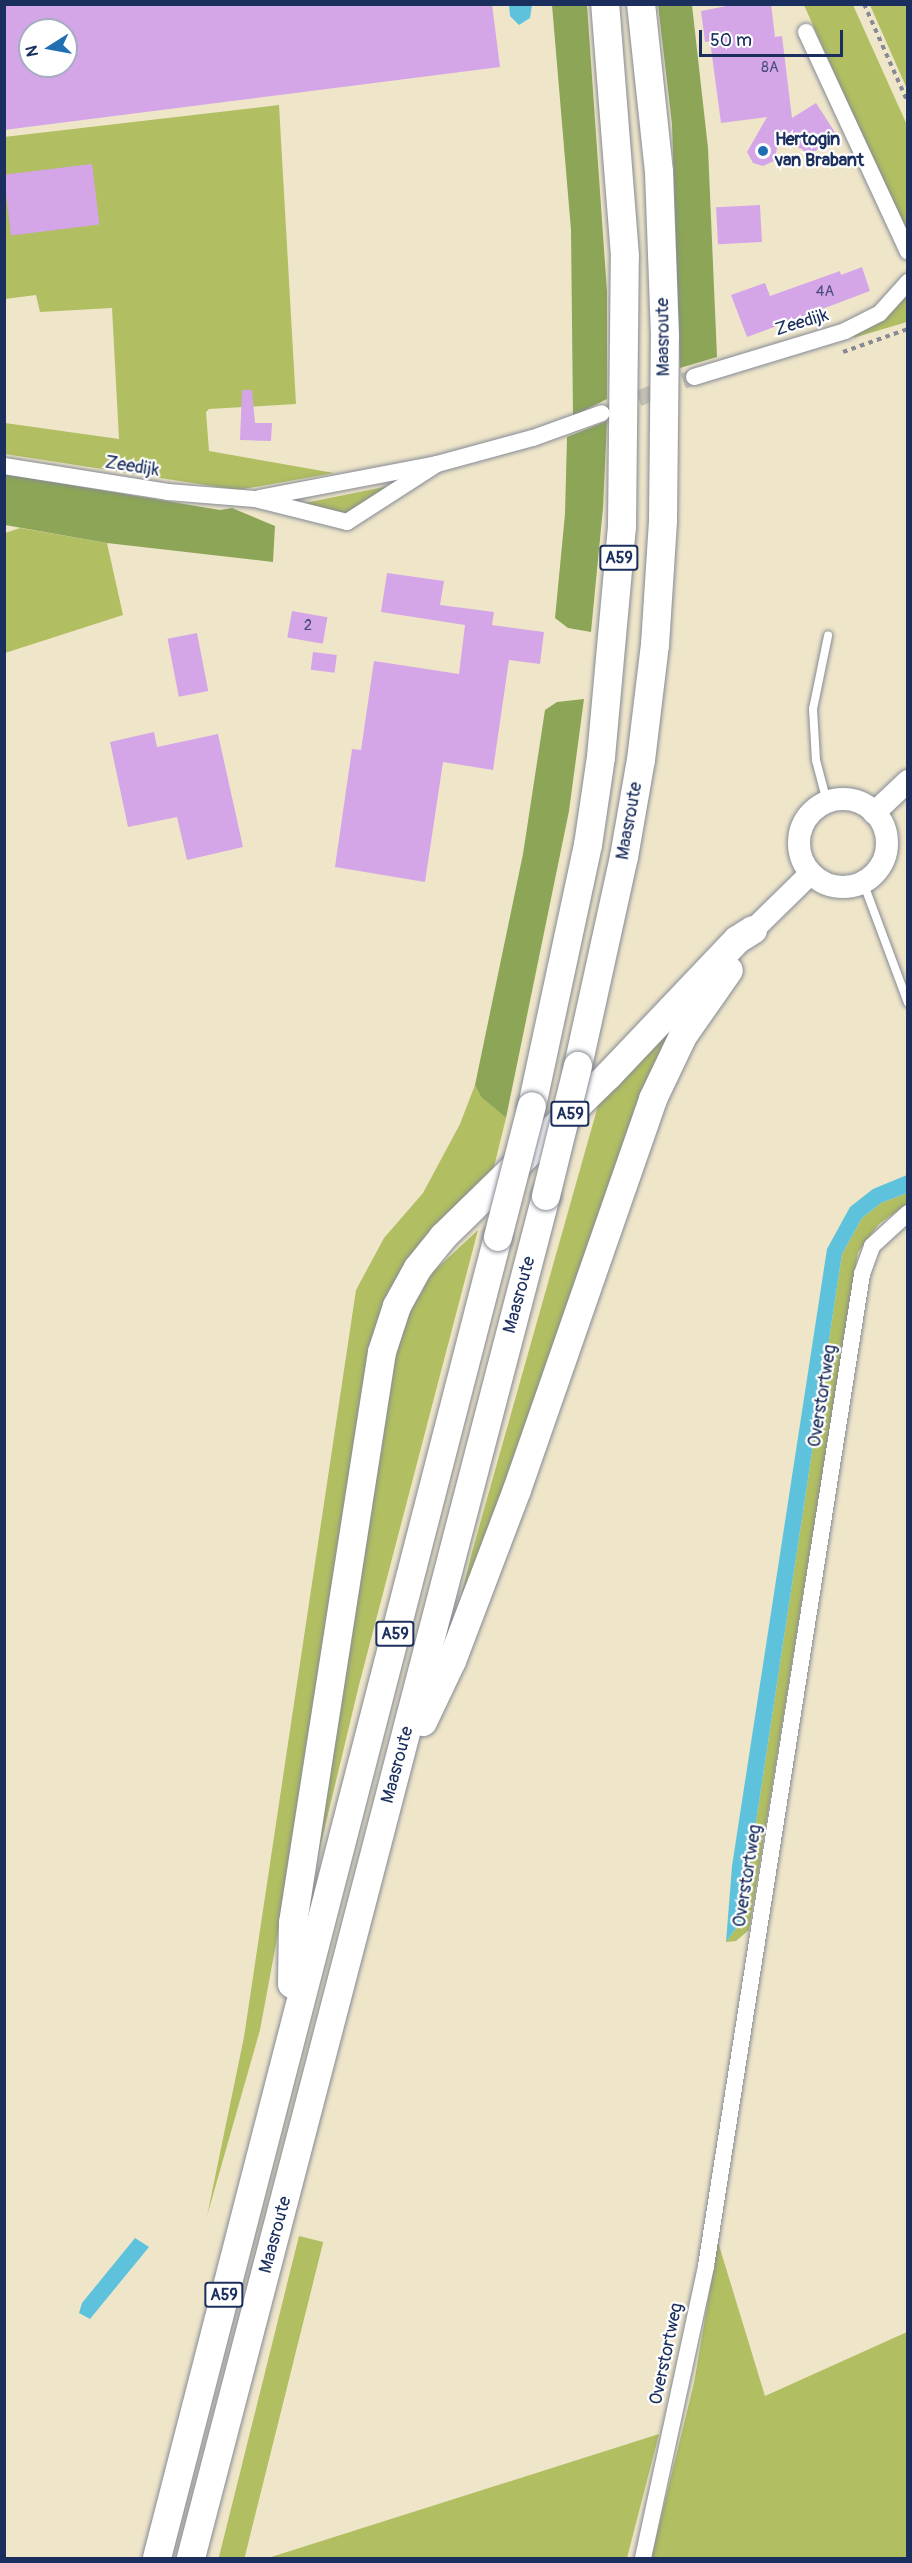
<!DOCTYPE html>
<style>
body{margin:0}
#map{position:relative;width:912px;height:2563px;overflow:hidden;background:#efe6ca;font-family:Pangolin,sans-serif}
div>[style]{position:absolute}
.green>*{inset:0;background:#b1be61;transform-origin:0 0}
.forest>*{inset:0;background:#8ca557}
.water>*{inset:0;background:#5fc2dd}
.building>*{inset:0;background:#d4a6e8;transform-origin:0 0}
.minor-tunnel>*{height:16px;margin-top:-8px;transform-origin:0;background:repeating-linear-gradient(90deg,#c5c1b4 0 16px,transparent 0 24px)}
.path>*{height:4px;margin-top:-2px;transform-origin:0;background:repeating-linear-gradient(90deg,#858a94 0 4.5px,transparent 0 9px)}
.roads{filter:drop-shadow(0 0 2px #858a94) drop-shadow(0 0 2px #858a94)}
.service>*{height:8px;margin:-4px;padding:0 4px;transform-origin:4px;border-radius:4px;background:#fff}
.minor>*{height:16px;margin:-8px;padding:0 8px;transform-origin:8px;border-radius:8px;background:#fff}
.secondary>*{height:22px;margin:-11px;padding:0 11px;transform-origin:11px;border-radius:11px;background:#fff}
.secondary>.ring{margin:-11px;padding:0;box-sizing:content-box;background:none;border:22px solid #fff;border-radius:50%}
.motorway>*{height:28px;margin:-14px;padding:0 14px;transform-origin:14px;border-radius:14px;background:#fff}
.bridges{filter:drop-shadow(0 0 2px #858a94) drop-shadow(0 0 2px #858a94)}
.motorway-bridge>*{height:28px;margin:-14px;padding:0 14px;transform-origin:14px;border-radius:14px;background:#fff}
.dots>*{width:16px;height:16px;translate:-50% -50%;box-sizing:border-box;border:3px solid #fff;border-radius:50%}
span{translate:-50% -50%;white-space:nowrap;text-align:center;line-height:1.15;-webkit-text-stroke:4.5px #fff;paint-order:stroke}
.number-label{font-size:15px;color:#494d80}
.number-label span{-webkit-text-stroke-width:0}
.shield-label span{padding:2px 4px;background:#fff;border:2px solid;border-radius:4px;-webkit-text-stroke-width:0}
.shield-label{font-size:16px;color:#1b2f5e;font-weight:700}
.poi-label{font-size:18px;color:#1b2f5e;font-weight:700}
.left{translate:0 -50%;text-align:left}
.street-label{font-size:18px;color:#1b2f5e}
.frame{position:absolute;inset:0;border:6px solid #1b2f5e;pointer-events:none}
.north{position:absolute;left:18px;top:18px;width:60px;height:60px;box-sizing:border-box;background:#fff;border:2px solid #a4acbf;border-radius:50%;rotate:259deg;font-size:16px;font-weight:700;line-height:24px;text-align:center;color:#1b2f5e}
.north::after{content:'';display:block;margin:auto;width:21px;height:27px;background:#1f6fb2;clip-path:polygon(50% 0,100% 100%,50% 72%,0 100%)}
.scale{position:absolute;left:699px;top:30px;width:144px;height:27px;box-sizing:border-box;border:3px solid #1b2f5e;border-top:0;padding-left:8px;font-size:18px;line-height:21px;white-space:nowrap;color:#1b2f5e;-webkit-text-stroke:4px #fff;paint-order:stroke}
</style>
<div id="map">
<div class="green">
<i style="clip-path:polygon(804px 5px,853px 5px,907px 125px,907px 236px)"></i>
<i style="clip-path:polygon(870px 5px,907px 5px,907px 89px)"></i>
<i style="clip-path:polygon(279px 105px,296px 404px,209px 409px,206px 412px,209px 451px,334px 473px,238px 490px,5px 454px,5px 423px,119px 439px,112px 308px,40px 312px,36px 295px,5px 299px,4px 137px)"></i>
<i style="clip-path:polygon(907px 294px,907px 322px,853px 338px,856px 334px)"></i>
<i style="clip-path:polygon(394px 485px,341px 517px,290px 506px)"></i>
<i style="clip-path:polygon(20px 528px,107px 543px,123px 615px,5px 653px,5px 533px)"></i>
<i style="clip-path:polygon(719px 968px,444px 1665px,472px 1552px,603px 1088px)"></i>
<i style="clip-path:polygon(475px 1085px,481px 1097px,506px 1118px,490px 1183px,399px 1282px,260px 2030px,207px 2216px,244px 2037px,356px 1290px,384px 1238px,423px 1193px,460px 1124px)"></i>
<i style="clip-path:polygon(907px 1193px,907px 1204px,879px 1224px,858px 1252px,749px 1930px,736px 1941px,726px 1942px,741px 1921px,842px 1254px,862px 1218px,881px 1203px)"></i>
<i style="clip-path:polygon(478px 1230px,359px 1685px,312px 1881px,373px 1456px,400px 1330px,432px 1273px)"></i>
<i style="left:299px;top:2236px;width:25px;height:334px;rotate:14deg"></i>
<i style="clip-path:polygon(718px 2242px,765px 2396px,907px 2332px,907px 2558px,651px 2558px,694px 2383px)"></i>
<i style="clip-path:polygon(659px 2434px,627px 2558px,268px 2558px)"></i>
</div>
<div class="forest">
<i style="clip-path:polygon(552px 5px,587px 5px,607px 292px,607px 399px,573px 416px,571px 230px)"></i>
<i style="clip-path:polygon(658px 5px,692px 5px,708px 148px,717px 357px,680px 368px,672px 124px)"></i>
<i style="clip-path:polygon(607px 421px,603px 508px,591px 632px,568px 628px,555px 618px,565px 514px,567px 437px)"></i>
<i style="clip-path:polygon(4px 474px,220px 510px,232px 508px,275px 526px,273px 562px,107px 543px,5px 525px)"></i>
<i style="clip-path:polygon(584px 699px,569px 811px,506px 1118px,481px 1097px,475px 1085px,523px 854px,545px 710px,557px 702px)"></i>
</div>
<div class="water">
<i style="clip-path:polygon(509px 5px,532px 5px,530px 18px,519px 25px,510px 16px)"></i>
<i style="clip-path:polygon(907px 1175px,907px 1193px,881px 1203px,862px 1218px,842px 1254px,741px 1921px,726px 1942px,732px 1866px,827px 1249px,850px 1207px,873px 1189px)"></i>
<i style="clip-path:polygon(135px 2238px,149px 2247px,90px 2319px,79px 2313px,82px 2303px)"></i>
</div>
<div class="building">
<i style="clip-path:polygon(evenodd,4px 4px,492px 4px,500px 67px,4px 130px,4px 4px,30px 30px,66px 30px,66px 66px,30px 66px,30px 30px)"></i>
<i style="clip-path:polygon(737px 4px,771px 4px,775px 37px,782px 36px,792px 118px,816px 103px,838px 137px,807px 156px,802px 149px,779px 140px,774px 161px,763px 166px,753px 163px,747px 152px,767px 117px,721px 123px,710px 41px,705px 42px,701px 11px)"></i>
<i style="left:92px;top:164px;width:61px;height:89px;rotate:83deg"></i>
<i style="left:760px;top:205px;width:37px;height:44px;rotate:87deg"></i>
<i style="clip-path:polygon(862px 267px,870px 291px,747px 337px,731px 295px,765px 283px,770px 296px,840px 271px,841px 275px)"></i>
<i style="clip-path:polygon(242px 390px,252px 390px,255px 423px,272px 423px,271px 441px,240px 440px)"></i>
<i style="clip-path:polygon(387px 573px,444px 581px,440px 605px,494px 612px,492px 625px,544px 632px,540px 664px,509px 660px,493px 770px,443px 762px,425px 882px,335px 867px,352px 749px,361px 750px,374px 661px,459px 674px,465px 625px,381px 612px)"></i>
<i style="left:292px;top:611px;width:36px;height:27px;rotate:10deg"></i>
<i style="left:197px;top:633px;width:59px;height:30px;rotate:79deg"></i>
<i style="left:313px;top:652px;width:24px;height:18px;rotate:7deg"></i>
<i style="clip-path:polygon(154px 732px,157px 747px,218px 734px,243px 847px,187px 860px,177px 817px,128px 827px,110px 742px)"></i>
</div>
<div class="minor-tunnel">
<i style="left:616px;top:407px;width:84px;rotate:-21deg"></i>
</div>
<div class="path">
<i style="left:864px;top:4px;width:108px;rotate:66deg"></i>
<i style="left:843px;top:352px;width:69px;rotate:-19.5deg"></i>
</div>
<div class="roads">
<div class="service">
<i style="left:827px;top:802px;width:43px;rotate:-104.7deg"></i>
<i style="left:816px;top:760px;width:51px;rotate:-93.4deg"></i>
<i style="left:813px;top:709px;width:75px;rotate:-78.4deg"></i>
<i style="left:863px;top:882px;width:129px;rotate:69.6deg"></i>
</div>
<div class="minor">
<i style="left:806px;top:32px;width:242px;rotate:65.1deg"></i>
<i style="left:694px;top:377px;width:158px;rotate:-16.9deg"></i>
<i style="left:845px;top:331px;width:39px;rotate:-27deg"></i>
<i style="left:880px;top:313px;width:42px;rotate:-47.9deg"></i>
<i style="left:4px;top:466px;width:166px;rotate:9deg"></i>
<i style="left:168px;top:492px;width:87px;rotate:4.6deg"></i>
<i style="left:255px;top:499px;width:95px;rotate:14deg"></i>
<i style="left:347px;top:522px;width:107px;rotate:-32.8deg"></i>
<i style="left:259px;top:498px;width:181px;rotate:-10.8deg"></i>
<i style="left:437px;top:464px;width:99px;rotate:-15.2deg"></i>
<i style="left:533px;top:438px;width:73px;rotate:-19.9deg"></i>
<i style="left:643px;top:2558px;width:299px;rotate:-77.8deg"></i>
<i style="left:706px;top:2266px;width:1004px;rotate:-81.06deg"></i>
<i style="left:862px;top:1274px;width:30px;rotate:-70deg"></i>
<i style="left:872px;top:1246px;width:49px;rotate:-42.5deg"></i>
</div>
<div class="secondary">
<i class="ring" style="left:799px;top:799px;width:66px;height:66px"></i>
<i style="left:874px;top:813px;width:47px;rotate:-43.3deg"></i>
<i style="left:753px;top:930px;width:81px;rotate:-44.5deg"></i>
</div>
<div class="motorway">
<i style="left:578px;top:1066px;width:214px;rotate:-77.6deg"></i>
<i style="left:624px;top:857px;width:98px;rotate:-80.1deg"></i>
<i style="left:641px;top:760px;width:116px;rotate:-83.1deg"></i>
<i style="left:655px;top:645px;width:125px;rotate:-86.3deg"></i>
<i style="left:663px;top:520px;width:184px;rotate:-89.4deg"></i>
<i style="left:665px;top:336px;width:164px;rotate:-92.1deg"></i>
<i style="left:659px;top:172px;width:169px;rotate:-96.1deg"></i>
<i style="left:532px;top:1106px;width:267px;rotate:-77.9deg"></i>
<i style="left:588px;top:845px;width:89px;rotate:-81.6deg"></i>
<i style="left:601px;top:757px;width:231px;rotate:-84.8deg"></i>
<i style="left:622px;top:527px;width:271px;rotate:-89.4deg"></i>
<i style="left:625px;top:256px;width:253px;rotate:-94.5deg"></i>
<i style="left:423px;top:1722px;width:68px;rotate:-64.6deg"></i>
<i style="left:452px;top:1661px;width:183px;rotate:-69.2deg"></i>
<i style="left:517px;top:1490px;width:414px;rotate:-70.8deg"></i>
<i style="left:653px;top:1099px;width:70px;rotate:-64.5deg"></i>
<i style="left:683px;top:1036px;width:80px;rotate:-55.1deg"></i>
<i style="left:292px;top:1984px;width:61px;rotate:-89.1deg"></i>
<i style="left:293px;top:1923px;width:578px;rotate:-81.14deg"></i>
<i style="left:382px;top:1352px;width:48px;rotate:-71.9deg"></i>
<i style="left:397px;top:1306px;width:43px;rotate:-61.1deg"></i>
<i style="left:418px;top:1268px;width:41px;rotate:-50.9deg"></i>
<i style="left:444px;top:1236px;width:229px;rotate:-44.3deg"></i>
<i style="left:608px;top:1076px;width:187px;rotate:-46.5deg"></i>
<i style="left:737px;top:940px;width:19px;rotate:-32deg"></i>
<i style="left:157px;top:2558px;width:1364px;rotate:-75.53deg"></i>
<i style="left:191px;top:2558px;width:1408px;rotate:-75.39deg"></i>
</div>
</div>
<div class="bridges">
<div class="motorway-bridge">
<i style="left:546px;top:1196px;width:134px;rotate:-76.2deg"></i>
<i style="left:498px;top:1237px;width:135px;rotate:-75.5deg"></i>
</div>
</div>
<div class="dots">
<i style="left:763px;top:151px;background:#1f6fb2"></i>
</div>
<div class="number-label">
<span style="left:770px;top:68px">8A</span>
<span style="left:825px;top:292px">4A</span>
<span style="left:308px;top:626px">2</span>
</div>
<div class="shield-label">
<span style="left:619px;top:558px">A59</span>
<span style="left:570px;top:1114px">A59</span>
<span style="left:395px;top:1634px">A59</span>
<span style="left:224px;top:2295px">A59</span>
</div>
<div class="poi-label">
<span class="left" style="left:775px;top:151px">Hertogin<br>van Brabant</span>
</div>
<div class="street-label">
<span style="left:802px;top:323px;rotate:-17deg">Zeedijk</span>
<span style="left:664px;top:337px;rotate:-91deg">Maasroute</span>
<span style="left:132px;top:467px;rotate:9deg">Zeedijk</span>
<span style="left:630px;top:821px;rotate:-80deg">Maasroute</span>
<span style="left:520px;top:1295px;rotate:-75deg">Maasroute</span>
<span style="left:823px;top:1396px;rotate:-81deg">Overstortweg</span>
<span style="left:398px;top:1765px;rotate:-75deg">Maasroute</span>
<span style="left:748px;top:1876px;rotate:-81deg">Overstortweg</span>
<span style="left:276px;top:2235px;rotate:-75deg">Maasroute</span>
<span style="left:667px;top:2354px;rotate:-78deg">Overstortweg</span>
</div>
<div class="frame"></div>
<div class="north">N</div>
<div class="scale">50 m</div>
</div>
